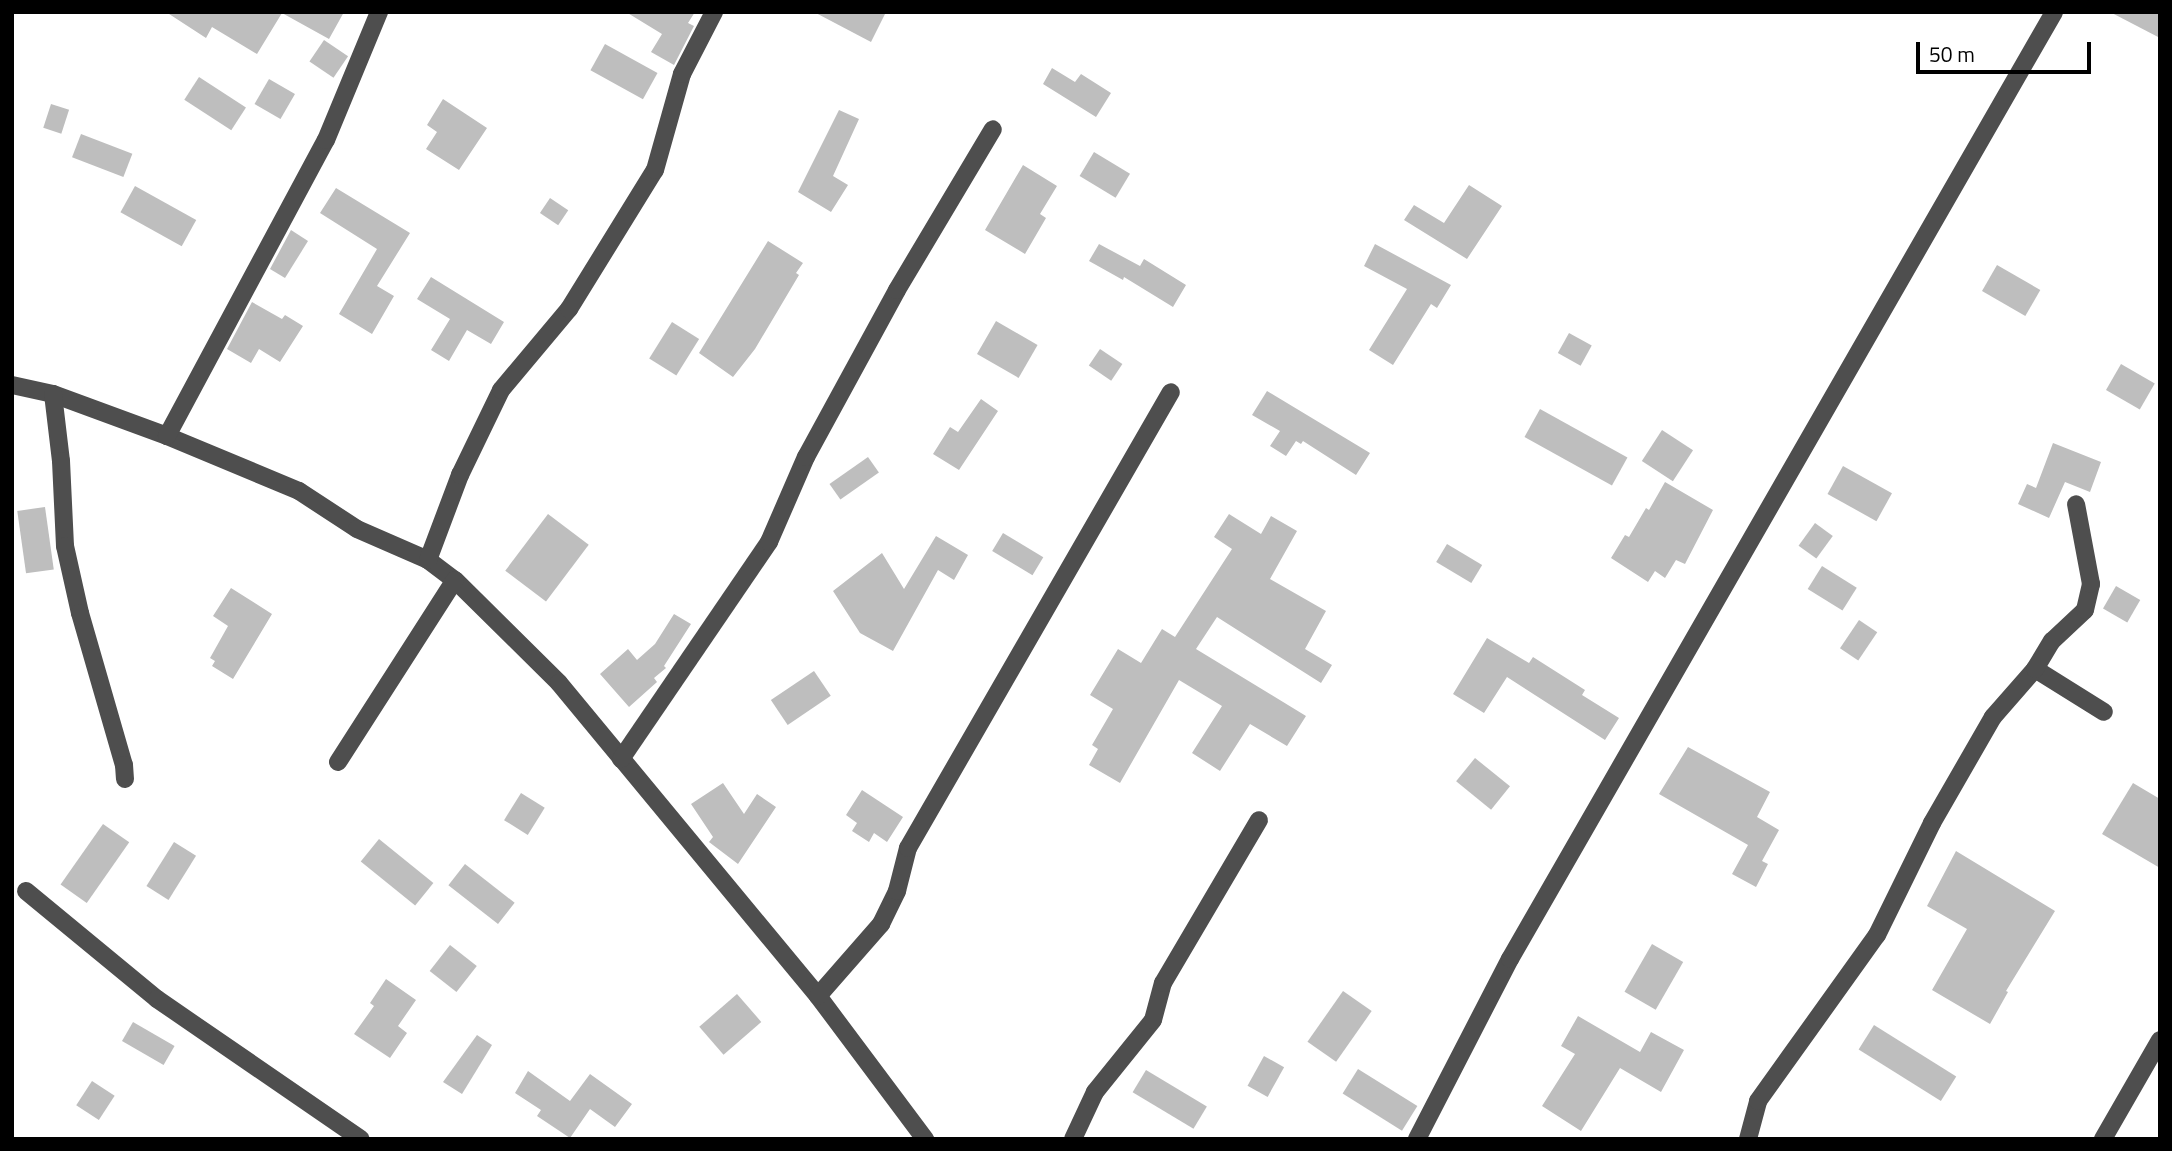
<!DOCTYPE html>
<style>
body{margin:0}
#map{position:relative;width:2172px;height:1151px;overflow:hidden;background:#fff;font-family:"Titillium Web",sans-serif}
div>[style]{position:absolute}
.building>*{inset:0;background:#bebebe;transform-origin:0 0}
.minor>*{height:18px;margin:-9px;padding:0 9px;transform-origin:9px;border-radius:9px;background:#4e4e4e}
span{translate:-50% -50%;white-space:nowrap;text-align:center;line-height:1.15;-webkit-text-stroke:7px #fff;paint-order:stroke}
.frame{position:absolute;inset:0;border:14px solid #000;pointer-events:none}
.scale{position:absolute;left:1916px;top:42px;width:175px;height:32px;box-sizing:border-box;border:4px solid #000;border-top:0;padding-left:9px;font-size:21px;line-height:24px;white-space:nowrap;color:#000;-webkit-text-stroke:5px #fff;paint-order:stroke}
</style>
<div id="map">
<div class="building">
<i style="clip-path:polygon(166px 12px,344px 12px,329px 39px,282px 13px,257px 54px,212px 27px,206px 38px)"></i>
<i style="clip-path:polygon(626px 12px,695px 12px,688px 23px,694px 26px,674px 65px,651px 52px,662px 34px)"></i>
<i style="clip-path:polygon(814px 12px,886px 12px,871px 42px)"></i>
<i style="clip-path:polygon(2110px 12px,2160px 12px,2160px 38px)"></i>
<i style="left:324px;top:40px;width:29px;height:26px;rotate:34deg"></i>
<i style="left:605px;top:44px;width:60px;height:30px;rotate:29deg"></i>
<i style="clip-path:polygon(1052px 68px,1075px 82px,1081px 74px,1111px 93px,1096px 117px,1043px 84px)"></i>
<i style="left:199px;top:77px;width:56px;height:27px;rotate:33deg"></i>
<i style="left:269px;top:79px;width:30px;height:29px;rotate:30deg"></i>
<i style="clip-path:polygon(443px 99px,487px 128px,459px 170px,426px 149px,437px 132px,427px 125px)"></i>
<i style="left:51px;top:104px;width:19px;height:25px;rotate:18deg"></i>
<i style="clip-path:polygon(839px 110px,859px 119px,833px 176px,848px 185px,831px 212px,798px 192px)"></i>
<i style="left:81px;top:134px;width:55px;height:25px;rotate:21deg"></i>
<i style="left:1094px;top:152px;width:42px;height:28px;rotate:31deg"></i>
<i style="clip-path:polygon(1023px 165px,1057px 186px,1040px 214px,1046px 218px,1025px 254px,985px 230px)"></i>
<i style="clip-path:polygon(1469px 185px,1502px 206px,1467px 259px,1404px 220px,1414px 205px,1444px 223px)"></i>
<i style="left:135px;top:186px;width:70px;height:30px;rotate:29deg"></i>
<i style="clip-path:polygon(336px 188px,410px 233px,377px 286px,394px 296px,372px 334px,339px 314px,377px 249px,320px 213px)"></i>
<i style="left:550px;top:198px;width:22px;height:18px;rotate:34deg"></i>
<i style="clip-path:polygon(291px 230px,308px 241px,285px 278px,270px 269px)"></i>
<i style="clip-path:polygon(768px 241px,803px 263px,796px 273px,799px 275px,755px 349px,733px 377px,699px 353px)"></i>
<i style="clip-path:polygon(1099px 244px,1140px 266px,1144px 259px,1186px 285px,1173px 307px,1124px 277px,1123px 280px,1089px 261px)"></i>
<i style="clip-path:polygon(1375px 244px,1451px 285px,1437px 308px,1431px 304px,1393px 365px,1369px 350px,1407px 289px,1364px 266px)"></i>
<i style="left:1997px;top:265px;width:50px;height:30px;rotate:30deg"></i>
<i style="clip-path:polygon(431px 277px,504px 322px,491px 344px,467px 330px,449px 361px,431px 350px,450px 319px,417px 299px)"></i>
<i style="clip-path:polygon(252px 302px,282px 319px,285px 315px,303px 326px,280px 362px,259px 349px,251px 363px,227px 349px)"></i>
<i style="left:996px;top:321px;width:48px;height:38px;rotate:30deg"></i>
<i style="left:672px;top:322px;width:32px;height:43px;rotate:32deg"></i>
<i style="left:1569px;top:333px;width:26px;height:23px;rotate:29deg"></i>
<i style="left:1100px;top:349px;width:27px;height:20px;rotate:34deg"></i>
<i style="left:2121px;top:364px;width:39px;height:30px;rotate:30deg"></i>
<i style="clip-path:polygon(1267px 391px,1370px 453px,1356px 475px,1303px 441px,1301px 444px,1296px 441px,1286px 456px,1270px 446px,1280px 431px,1252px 415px)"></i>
<i style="clip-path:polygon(981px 399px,998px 411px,959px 470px,933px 454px,950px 427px,958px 432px)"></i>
<i style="left:1540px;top:409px;width:100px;height:32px;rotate:29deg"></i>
<i style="left:1662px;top:430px;width:37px;height:37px;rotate:33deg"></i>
<i style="clip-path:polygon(2053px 443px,2101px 462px,2090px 492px,2065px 482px,2049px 518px,2018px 504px,2027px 484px,2036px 488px)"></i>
<i style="left:868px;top:457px;width:19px;height:47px;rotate:55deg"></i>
<i style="left:1843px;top:466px;width:56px;height:32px;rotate:29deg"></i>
<i style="clip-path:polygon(1665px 482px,1713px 510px,1685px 564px,1676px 560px,1665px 578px,1655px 571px,1648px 582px,1611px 558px,1625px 535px,1629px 537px,1646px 508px,1649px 510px)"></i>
<i style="left:45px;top:507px;width:63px;height:28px;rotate:82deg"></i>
<i style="left:548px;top:514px;width:51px;height:71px;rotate:37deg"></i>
<i style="clip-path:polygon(1229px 514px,1261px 534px,1271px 516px,1297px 531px,1270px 579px,1326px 611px,1305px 649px,1332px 665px,1321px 683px,1217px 617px,1196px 649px,1306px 716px,1287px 746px,1250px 724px,1220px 771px,1192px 753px,1222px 706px,1179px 680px,1120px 783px,1089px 765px,1098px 749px,1092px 745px,1113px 709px,1090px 695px,1118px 649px,1141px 663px,1162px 629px,1175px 637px,1232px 549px,1214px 537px)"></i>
<i style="left:1815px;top:523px;width:22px;height:28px;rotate:36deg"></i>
<i style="left:1003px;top:533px;width:47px;height:21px;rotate:31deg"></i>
<i style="clip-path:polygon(936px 536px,968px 555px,954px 580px,938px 570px,893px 651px,860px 633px,833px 591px,882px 553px,904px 589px)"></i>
<i style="left:1447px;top:544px;width:41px;height:21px;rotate:31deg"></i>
<i style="left:1822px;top:566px;width:41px;height:27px;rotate:32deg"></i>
<i style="left:2116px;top:586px;width:28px;height:26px;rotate:30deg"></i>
<i style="clip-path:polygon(231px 588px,272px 614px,233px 679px,212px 666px,215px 661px,210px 658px,228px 626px,213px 616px)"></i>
<i style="clip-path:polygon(674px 614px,691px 624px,664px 666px,666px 668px,654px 678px,657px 682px,629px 707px,600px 674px,628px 649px,637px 660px,655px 644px)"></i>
<i style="left:1859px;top:620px;width:22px;height:34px;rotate:34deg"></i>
<i style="clip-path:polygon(1487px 638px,1529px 663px,1533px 657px,1585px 690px,1582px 695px,1619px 718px,1605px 740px,1507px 677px,1484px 713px,1453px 694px)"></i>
<i style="left:814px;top:671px;width:30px;height:52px;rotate:56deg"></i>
<i style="clip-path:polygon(1688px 747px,1770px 792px,1757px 817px,1779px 830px,1762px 861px,1768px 864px,1756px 887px,1732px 874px,1748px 845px,1659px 794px)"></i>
<i style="left:1475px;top:758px;width:45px;height:30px;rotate:39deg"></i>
<i style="clip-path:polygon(723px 783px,744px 814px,757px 794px,776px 807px,738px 864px,709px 842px,713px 837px,691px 804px)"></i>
<i style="clip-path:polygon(2133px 783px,2160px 799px,2160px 868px,2102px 834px)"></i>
<i style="clip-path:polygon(862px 790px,903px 817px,887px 842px,874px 833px,869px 842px,852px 831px,857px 823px,846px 815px)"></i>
<i style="left:521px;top:793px;width:28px;height:32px;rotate:32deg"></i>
<i style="left:103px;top:824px;width:32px;height:74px;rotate:35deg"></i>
<i style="left:379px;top:839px;width:70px;height:29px;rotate:39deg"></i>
<i style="left:174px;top:842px;width:26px;height:52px;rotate:32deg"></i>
<i style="clip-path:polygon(1956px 851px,2055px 911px,2006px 991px,2008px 992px,1990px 1024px,1932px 990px,1967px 929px,1927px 906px)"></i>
<i style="left:465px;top:864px;width:63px;height:27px;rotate:38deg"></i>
<i style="left:1652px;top:944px;width:36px;height:55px;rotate:30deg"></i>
<i style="left:450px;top:945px;width:34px;height:33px;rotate:38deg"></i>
<i style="clip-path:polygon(386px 979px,416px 1000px,398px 1026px,407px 1033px,390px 1058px,354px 1034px,374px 1006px,370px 1003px)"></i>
<i style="left:1343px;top:991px;width:35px;height:62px;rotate:35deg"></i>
<i style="left:737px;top:994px;width:37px;height:50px;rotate:49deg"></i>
<i style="clip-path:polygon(1578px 1016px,1640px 1052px,1651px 1032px,1684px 1050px,1661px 1092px,1620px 1068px,1581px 1131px,1542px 1106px,1575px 1054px,1561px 1046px)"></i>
<i style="left:133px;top:1022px;width:48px;height:22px;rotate:30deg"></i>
<i style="left:1874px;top:1025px;width:97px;height:29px;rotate:32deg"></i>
<i style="clip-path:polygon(477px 1035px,492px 1045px,462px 1094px,443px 1082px)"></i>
<i style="left:1264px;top:1056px;width:23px;height:34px;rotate:29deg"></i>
<i style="left:1358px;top:1069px;width:70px;height:29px;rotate:32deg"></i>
<i style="left:1146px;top:1070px;width:71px;height:26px;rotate:31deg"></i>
<i style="clip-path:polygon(528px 1071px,570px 1101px,590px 1074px,632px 1104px,615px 1127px,590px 1109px,570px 1138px,537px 1116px,541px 1110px,515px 1093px)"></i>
<i style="left:92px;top:1081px;width:27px;height:29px;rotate:33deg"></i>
</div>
<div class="minor">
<i style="left:12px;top:385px;width:42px;rotate:12.4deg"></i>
<i style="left:53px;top:394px;width:121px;rotate:20.2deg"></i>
<i style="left:167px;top:436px;width:143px;rotate:22.6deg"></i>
<i style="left:299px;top:491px;width:69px;rotate:33.2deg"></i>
<i style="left:357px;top:529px;width:77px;rotate:23.6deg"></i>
<i style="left:428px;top:560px;width:34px;rotate:37deg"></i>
<i style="left:455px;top:580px;width:146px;rotate:44.7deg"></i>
<i style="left:559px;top:683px;width:406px;rotate:50.4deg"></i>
<i style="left:818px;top:996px;width:179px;rotate:53.2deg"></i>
<i style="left:53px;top:394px;width:67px;rotate:83.2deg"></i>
<i style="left:61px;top:461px;width:85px;rotate:87.3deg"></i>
<i style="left:65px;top:546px;width:69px;rotate:77.4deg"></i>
<i style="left:80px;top:613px;width:158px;rotate:73.9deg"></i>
<i style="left:124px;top:765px;width:14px;rotate:86deg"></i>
<i style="left:167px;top:436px;width:336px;rotate:-61.8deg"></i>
<i style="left:326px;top:140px;width:139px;rotate:-67.5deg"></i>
<i style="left:428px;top:560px;width:91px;rotate:-69.4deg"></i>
<i style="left:460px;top:475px;width:94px;rotate:-64.2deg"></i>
<i style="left:501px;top:390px;width:106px;rotate:-50deg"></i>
<i style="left:569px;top:309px;width:163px;rotate:-58.3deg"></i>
<i style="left:655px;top:170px;width:100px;rotate:-74.3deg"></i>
<i style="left:682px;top:74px;width:70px;rotate:-62.7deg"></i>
<i style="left:2035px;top:669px;width:81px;rotate:31.9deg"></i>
<i style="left:621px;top:759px;width:263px;rotate:-55.7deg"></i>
<i style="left:769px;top:542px;width:93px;rotate:-66.5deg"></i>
<i style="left:806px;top:457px;width:190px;rotate:-61.4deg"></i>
<i style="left:897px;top:290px;width:187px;rotate:-59.2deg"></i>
<i style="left:338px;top:762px;width:216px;rotate:-57.3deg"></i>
<i style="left:26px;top:891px;width:170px;rotate:39.5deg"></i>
<i style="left:157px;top:999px;width:247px;rotate:34.5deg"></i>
<i style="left:818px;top:996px;width:96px;rotate:-48.8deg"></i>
<i style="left:881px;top:924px;width:37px;rotate:-64deg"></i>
<i style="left:897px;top:891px;width:44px;rotate:-75.7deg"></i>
<i style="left:908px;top:848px;width:526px;rotate:-60.03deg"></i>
<i style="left:1073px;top:1139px;width:52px;rotate:-64.9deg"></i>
<i style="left:1095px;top:1092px;width:92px;rotate:-51.1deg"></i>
<i style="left:1153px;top:1020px;width:38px;rotate:-75deg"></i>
<i style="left:1163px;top:983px;width:189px;rotate:-59.5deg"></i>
<i style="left:1417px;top:1139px;width:203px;rotate:-62.7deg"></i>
<i style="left:1510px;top:959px;width:1092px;rotate:-60.12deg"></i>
<i style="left:1748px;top:1139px;width:39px;rotate:-75deg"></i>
<i style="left:1758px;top:1101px;width:204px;rotate:-54.4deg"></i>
<i style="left:1877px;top:935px;width:125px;rotate:-63.8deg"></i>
<i style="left:1932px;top:823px;width:122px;rotate:-60.1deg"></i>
<i style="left:1993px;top:717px;width:64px;rotate:-48.8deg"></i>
<i style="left:2035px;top:669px;width:33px;rotate:-59deg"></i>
<i style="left:2052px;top:641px;width:45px;rotate:-43.2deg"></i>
<i style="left:2085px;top:610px;width:27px;rotate:-77deg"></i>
<i style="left:2091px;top:584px;width:81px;rotate:-100.6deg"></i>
<i style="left:2103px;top:1139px;width:114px;rotate:-60.1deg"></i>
</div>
<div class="frame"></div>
<div class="scale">50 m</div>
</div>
